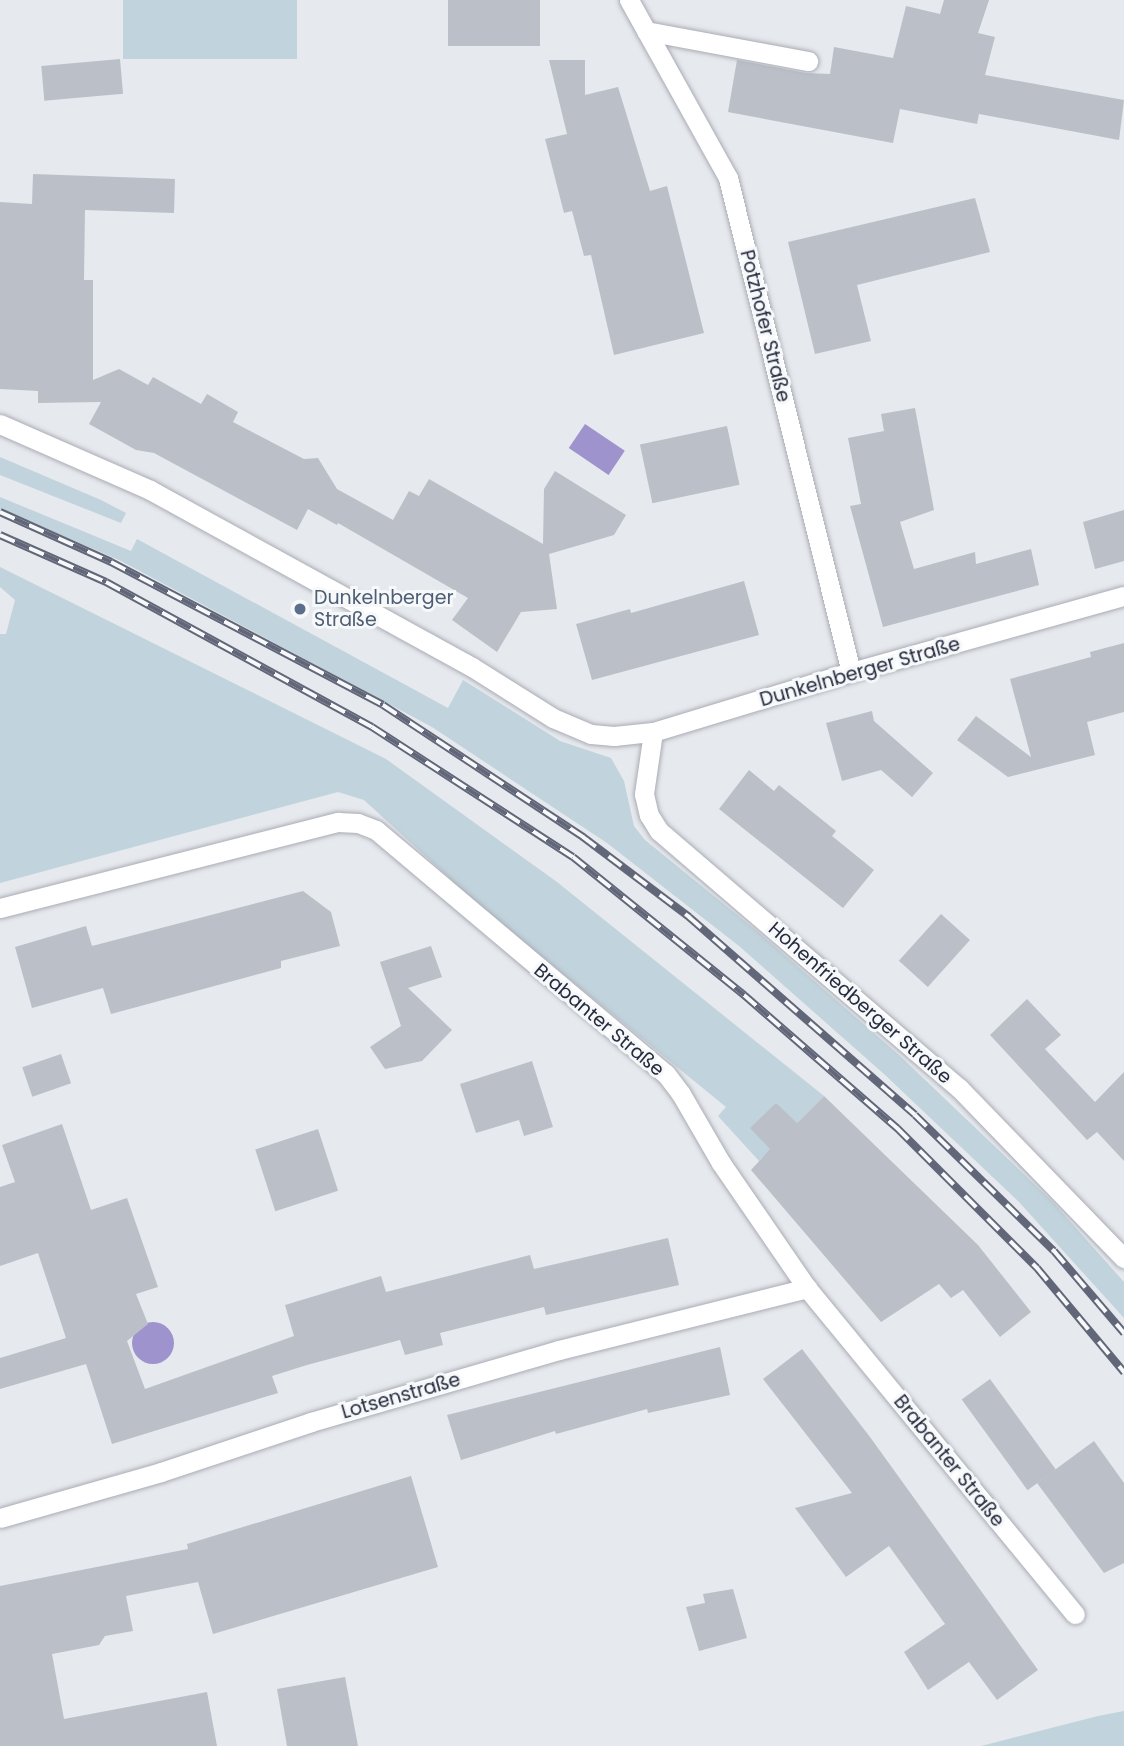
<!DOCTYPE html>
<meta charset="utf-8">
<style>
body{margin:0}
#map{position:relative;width:1124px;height:1746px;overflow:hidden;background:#e6e9ed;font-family:Poppins,sans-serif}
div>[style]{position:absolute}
.green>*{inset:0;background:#c1d3dc;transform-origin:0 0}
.water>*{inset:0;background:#9f93cd;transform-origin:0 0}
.round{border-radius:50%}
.building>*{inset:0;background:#bbc0c8;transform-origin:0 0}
.roads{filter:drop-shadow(0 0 2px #a9acb5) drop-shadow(0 0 2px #a9acb5)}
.service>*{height:19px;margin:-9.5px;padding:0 9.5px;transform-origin:9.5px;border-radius:9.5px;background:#fff}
.minor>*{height:19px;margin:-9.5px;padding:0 9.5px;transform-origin:9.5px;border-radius:9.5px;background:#fff}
.rail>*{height:8px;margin-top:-4px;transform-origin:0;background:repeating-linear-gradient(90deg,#f6f8fa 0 16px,#616679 0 32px);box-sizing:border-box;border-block:2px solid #616679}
.dots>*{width:19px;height:19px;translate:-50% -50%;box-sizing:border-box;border:4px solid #f6f8fa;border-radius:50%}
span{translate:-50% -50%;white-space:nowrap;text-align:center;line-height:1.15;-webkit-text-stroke:6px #f6f8fa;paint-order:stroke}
.street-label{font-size:19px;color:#262b3e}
.service-label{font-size:19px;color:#4e5e75}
.left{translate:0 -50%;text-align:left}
</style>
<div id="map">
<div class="green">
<i style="left:123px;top:0;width:174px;height:59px"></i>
<i style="clip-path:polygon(0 457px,101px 500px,126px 513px,121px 523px,0 475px)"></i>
<i style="clip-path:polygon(0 497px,131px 551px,137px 539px,448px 708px,463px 680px,560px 741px,611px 758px,624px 781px,634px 826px,645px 840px,757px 931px,899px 1055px,1052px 1201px,1124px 1282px,1124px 1318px,1019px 1202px,884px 1074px,739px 946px,607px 843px,432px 727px,119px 560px,0 509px)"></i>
<i style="clip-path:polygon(0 567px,386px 759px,557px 882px,824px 1096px,759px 1161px,718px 1116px,726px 1107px,481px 907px,364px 800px,338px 792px,0 883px,0 634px,6px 634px,15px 600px,0 587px)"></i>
<i style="clip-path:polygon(1124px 1711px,1124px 1746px,981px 1746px,1098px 1716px)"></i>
</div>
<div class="water">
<i style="left:585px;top:424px;width:48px;height:29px;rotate:34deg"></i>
<i class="round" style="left:132px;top:1322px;width:42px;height:42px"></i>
</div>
<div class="building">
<i style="left:448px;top:0;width:92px;height:46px"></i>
<i style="clip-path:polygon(944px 0,989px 0,978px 33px,995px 37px,985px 75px,1124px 100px,1119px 140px,979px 114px,977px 124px,900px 109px,893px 143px,728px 112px,737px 60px,806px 73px,830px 74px,834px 47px,893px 58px,906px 6px,940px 14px)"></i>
<i style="left:120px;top:59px;width:35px;height:79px;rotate:85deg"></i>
<i style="clip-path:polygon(549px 60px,585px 60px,585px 95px,618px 87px,650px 191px,667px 186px,704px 333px,614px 355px,591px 255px,584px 256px,572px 211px,564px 213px,545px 139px,567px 134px)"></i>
<i style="clip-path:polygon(33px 174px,175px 179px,174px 213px,85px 210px,84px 280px,93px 280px,93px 380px,119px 369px,148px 385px,153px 377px,201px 404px,207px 394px,238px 412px,233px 422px,304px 459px,318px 458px,337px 489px,393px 520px,409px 491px,419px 496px,429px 479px,543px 544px,544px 489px,555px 471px,626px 515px,614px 535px,549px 554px,557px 609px,521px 612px,497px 652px,452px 620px,468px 598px,338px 523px,337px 525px,308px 509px,297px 530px,154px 453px,136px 450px,89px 424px,101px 402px,38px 403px,38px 391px,0 389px,0 202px,32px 204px)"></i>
<i style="clip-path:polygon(975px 198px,990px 252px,857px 285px,871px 341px,815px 354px,788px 242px)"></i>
<i style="clip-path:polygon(915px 408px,934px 510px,900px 522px,914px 569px,975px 552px,976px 564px,1031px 549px,1039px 585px,883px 627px,850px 506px,861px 504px,848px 438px,884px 431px,881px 414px)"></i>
<i style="left:727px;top:426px;width:60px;height:89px;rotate:78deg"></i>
<i style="clip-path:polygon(1124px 510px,1124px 561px,1095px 569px,1083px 522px)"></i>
<i style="clip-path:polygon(744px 581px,759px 635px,592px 680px,576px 624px,630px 609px,631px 613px)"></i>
<i style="clip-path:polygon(1124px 643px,1124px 712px,1087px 722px,1095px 755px,1008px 777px,957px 740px,976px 716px,1031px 757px,1010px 679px,1091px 657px,1090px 652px)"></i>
<i style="clip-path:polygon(872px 711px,874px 721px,933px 773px,912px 797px,881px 770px,842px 781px,826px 723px)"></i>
<i style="clip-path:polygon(749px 770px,774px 791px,779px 785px,836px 831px,832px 836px,874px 870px,843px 908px,719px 809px)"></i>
<i style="clip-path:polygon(303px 891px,331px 912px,340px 946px,281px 961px,281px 968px,111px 1014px,103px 988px,32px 1008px,15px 947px,86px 926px,92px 946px)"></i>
<i style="left:941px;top:914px;width:39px;height:63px;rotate:42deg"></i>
<i style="clip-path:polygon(431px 946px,442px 977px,408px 988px,452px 1030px,422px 1061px,385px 1069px,370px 1047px,401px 1026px,380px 962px)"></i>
<i style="clip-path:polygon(1027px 999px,1061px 1035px,1045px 1049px,1095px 1102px,1124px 1072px,1124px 1161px,1097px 1132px,1087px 1140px,990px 1035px)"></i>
<i style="left:61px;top:1054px;width:31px;height:41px;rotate:71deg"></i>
<i style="clip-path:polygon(532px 1061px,553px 1127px,524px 1136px,519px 1120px,476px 1133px,460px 1084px)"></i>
<i style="clip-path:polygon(824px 1096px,978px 1245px,1031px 1312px,1000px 1337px,963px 1290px,951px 1298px,939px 1284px,881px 1322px,751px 1170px,770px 1149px,750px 1128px,776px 1103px,797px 1123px)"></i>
<i style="clip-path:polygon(62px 1124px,91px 1210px,127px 1198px,158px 1287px,136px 1294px,148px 1324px,127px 1341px,145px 1389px,294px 1336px,285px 1305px,381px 1276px,386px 1292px,530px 1255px,534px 1269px,668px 1238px,679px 1285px,546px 1315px,544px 1307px,440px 1333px,443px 1345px,405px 1355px,400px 1340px,307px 1365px,272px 1376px,278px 1393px,112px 1444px,86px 1364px,0 1389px,0 1358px,66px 1338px,38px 1253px,0 1266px,0 1187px,15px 1182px,2px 1145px)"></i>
<i style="left:318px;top:1129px;width:65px;height:66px;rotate:72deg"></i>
<i style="clip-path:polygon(720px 1347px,730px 1395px,648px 1413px,647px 1409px,556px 1434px,555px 1431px,461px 1460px,447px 1415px)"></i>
<i style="clip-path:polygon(802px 1349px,870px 1437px,1038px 1670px,997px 1700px,969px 1662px,928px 1690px,904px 1652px,945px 1624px,889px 1546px,846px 1577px,795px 1508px,852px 1493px,763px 1379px)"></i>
<i style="left:990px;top:1379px;width:112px;height:35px;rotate:54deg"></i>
<i style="clip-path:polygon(1094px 1441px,1124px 1483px,1124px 1563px,1104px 1573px,1037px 1483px)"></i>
<i style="clip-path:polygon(411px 1476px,438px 1567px,213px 1634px,198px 1582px,126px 1596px,133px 1631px,105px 1636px,99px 1645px,52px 1654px,64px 1719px,207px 1692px,217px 1746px,0 1746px,0 1586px,188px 1549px,187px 1544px)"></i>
<i style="clip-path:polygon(733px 1589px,747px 1638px,699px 1651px,686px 1607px,705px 1603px,703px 1594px)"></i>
<i style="clip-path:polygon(345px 1677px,358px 1746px,287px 1746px,277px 1689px)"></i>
</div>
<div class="roads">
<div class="service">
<i style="left:646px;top:31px;width:165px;rotate:10.5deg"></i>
</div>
<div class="minor">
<i style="left:629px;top:0;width:204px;rotate:60.9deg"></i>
<i style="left:728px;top:178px;width:509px;rotate:76.02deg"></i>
<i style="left:0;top:424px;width:164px;rotate:23.7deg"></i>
<i style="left:150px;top:490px;width:367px;rotate:28.8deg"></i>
<i style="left:472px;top:667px;width:96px;rotate:32.2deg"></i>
<i style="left:553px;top:718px;width:41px;rotate:22.8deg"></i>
<i style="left:591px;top:734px;width:23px;rotate:5deg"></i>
<i style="left:614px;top:736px;width:39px;rotate:-6deg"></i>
<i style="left:653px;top:732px;width:207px;rotate:-16.9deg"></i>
<i style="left:851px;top:672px;width:283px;rotate:-15.6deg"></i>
<i style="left:653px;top:732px;width:63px;rotate:98.3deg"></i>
<i style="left:644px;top:794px;width:22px;rotate:77deg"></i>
<i style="left:649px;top:815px;width:19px;rotate:58deg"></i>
<i style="left:659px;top:831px;width:395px;rotate:40.6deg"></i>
<i style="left:959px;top:1088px;width:237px;rotate:45.9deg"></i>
<i style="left:0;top:908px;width:349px;rotate:-14.3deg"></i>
<i style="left:338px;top:822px;width:20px;rotate:3deg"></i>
<i style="left:358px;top:823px;width:19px;rotate:21deg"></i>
<i style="left:376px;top:830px;width:379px;rotate:40.1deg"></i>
<i style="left:666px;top:1074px;width:25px;rotate:53deg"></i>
<i style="left:681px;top:1094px;width:80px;rotate:59.9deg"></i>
<i style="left:721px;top:1163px;width:152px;rotate:55.5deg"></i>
<i style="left:807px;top:1288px;width:422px;rotate:50.6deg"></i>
<i style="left:0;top:1518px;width:167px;rotate:-15.9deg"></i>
<i style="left:161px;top:1472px;width:158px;rotate:-18.4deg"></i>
<i style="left:311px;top:1422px;width:258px;rotate:-16.2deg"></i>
<i style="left:559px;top:1350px;width:256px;rotate:-14deg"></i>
</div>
</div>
<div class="rail">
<i style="left:0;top:512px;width:122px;rotate:24.2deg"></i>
<i style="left:111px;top:562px;width:307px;rotate:27.7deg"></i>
<i style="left:383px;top:705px;width:240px;rotate:33.4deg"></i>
<i style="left:583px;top:837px;width:133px;rotate:37deg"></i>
<i style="left:689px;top:917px;width:300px;rotate:41.2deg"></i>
<i style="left:915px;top:1115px;width:194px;rotate:44.4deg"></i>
<i style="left:1054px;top:1251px;width:108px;rotate:49.5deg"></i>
<i style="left:0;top:535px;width:116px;rotate:23.9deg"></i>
<i style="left:106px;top:582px;width:303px;rotate:28.6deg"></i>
<i style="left:372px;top:727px;width:239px;rotate:32.9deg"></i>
<i style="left:573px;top:857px;width:220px;rotate:38.9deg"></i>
<i style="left:744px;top:995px;width:203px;rotate:41deg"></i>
<i style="left:897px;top:1128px;width:198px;rotate:45deg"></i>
<i style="left:1037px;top:1268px;width:136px;rotate:50.1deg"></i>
</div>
<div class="dots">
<i style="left:300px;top:609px;background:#5c6f8a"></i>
</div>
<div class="street-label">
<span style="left:765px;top:326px;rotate:76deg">Potzhofer Straße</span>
<span style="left:860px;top:672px;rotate:-16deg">Dunkelnberger Straße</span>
<span style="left:860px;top:1003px;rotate:41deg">Hohenfriedberger Straße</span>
<span style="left:599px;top:1020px;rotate:40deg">Brabanter Straße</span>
<span style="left:401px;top:1396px;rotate:-16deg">Lotsenstraße</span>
<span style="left:949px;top:1461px;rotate:51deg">Brabanter Straße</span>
</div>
<div class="service-label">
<span class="left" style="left:314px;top:609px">Dunkelnberger<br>Straße</span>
</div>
</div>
